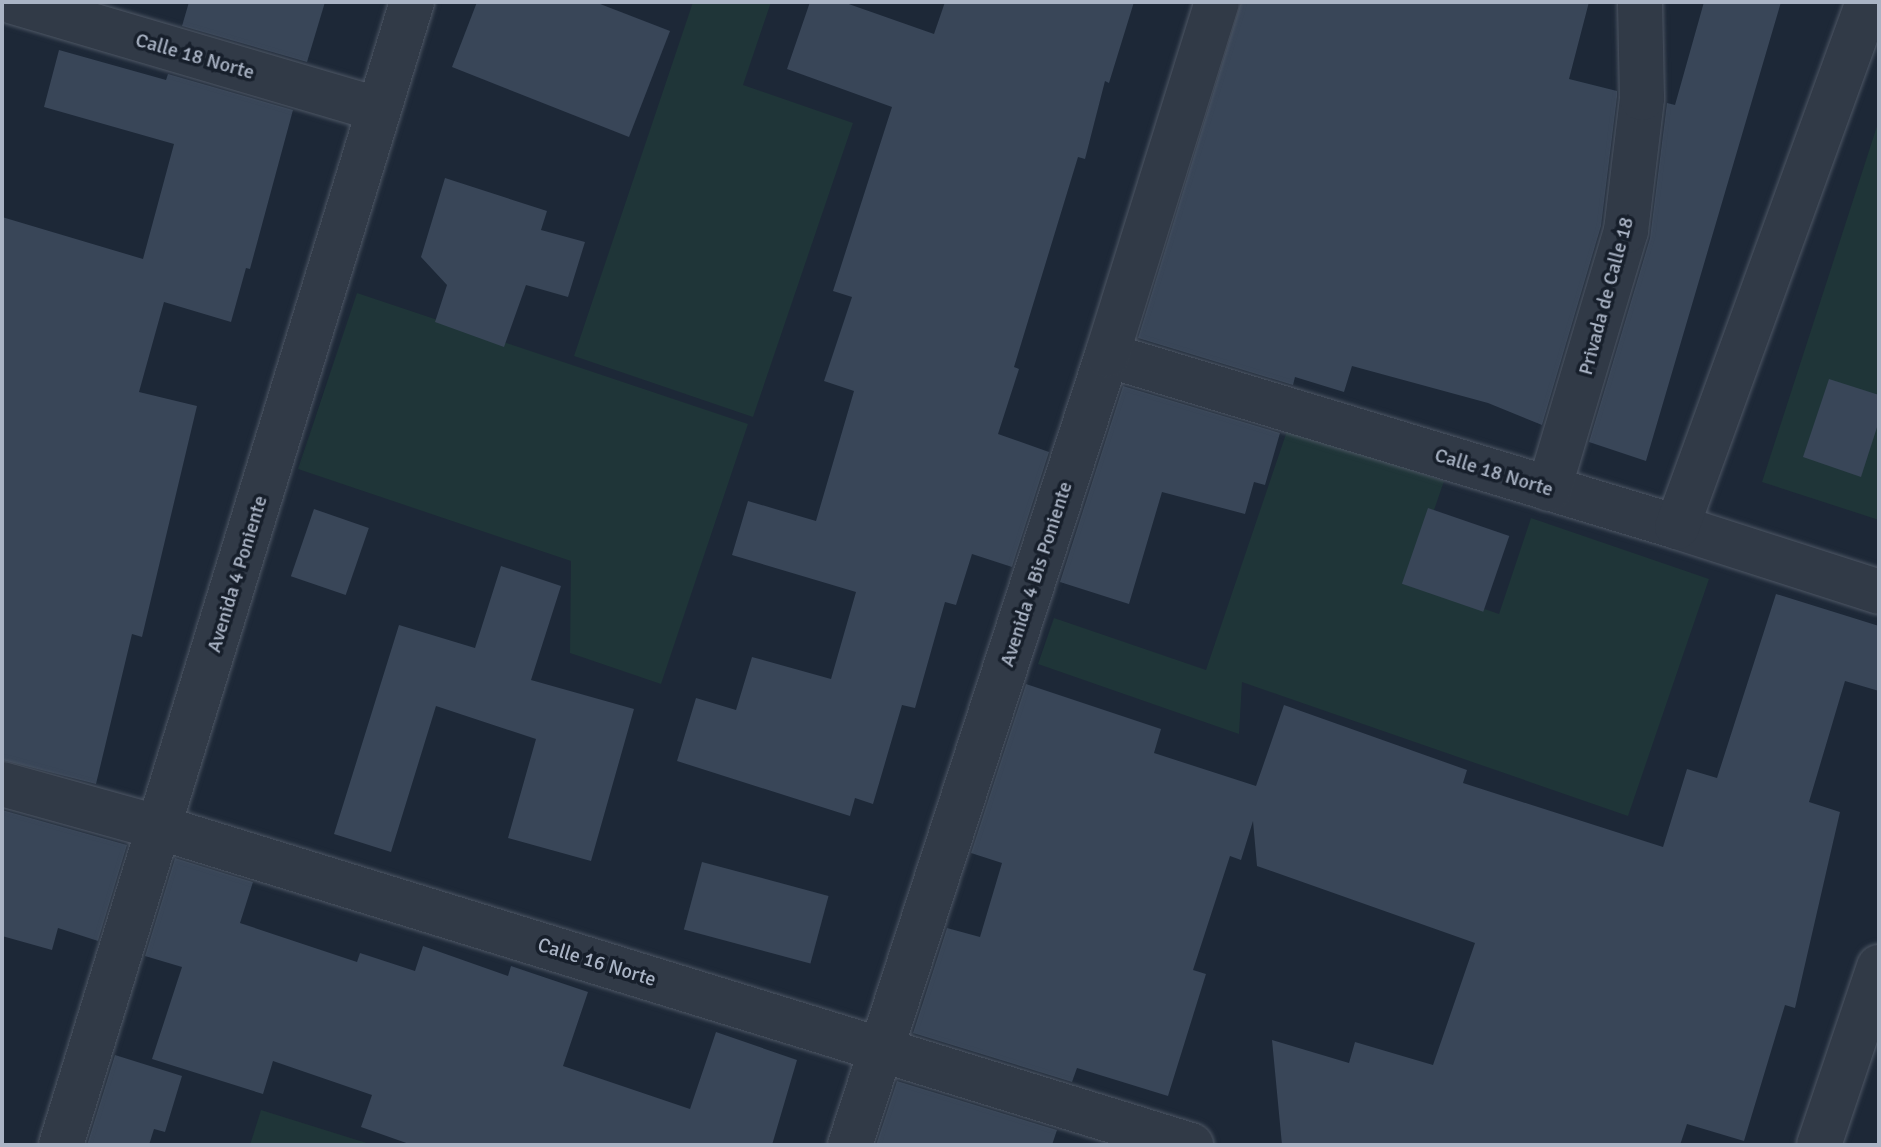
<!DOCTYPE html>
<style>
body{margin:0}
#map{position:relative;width:1881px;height:1147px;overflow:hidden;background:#1d2837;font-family:Signika,sans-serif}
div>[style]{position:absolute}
.green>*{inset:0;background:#1f3538}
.building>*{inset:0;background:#394658;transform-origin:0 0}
.roads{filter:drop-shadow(0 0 2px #4e5765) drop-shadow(0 0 2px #4e5765)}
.street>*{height:44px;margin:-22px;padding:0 22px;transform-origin:22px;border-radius:22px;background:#313a47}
span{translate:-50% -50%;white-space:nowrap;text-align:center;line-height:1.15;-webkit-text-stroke:7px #171f2b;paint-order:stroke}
.street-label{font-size:20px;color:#aab4c5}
.frame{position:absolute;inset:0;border:4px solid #aab4c5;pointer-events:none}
</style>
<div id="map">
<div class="green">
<i style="clip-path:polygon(693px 2px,771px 2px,743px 85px,853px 123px,753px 417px,574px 356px)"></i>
<i style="clip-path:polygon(1879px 120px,1879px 520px,1762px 482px)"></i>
<i style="clip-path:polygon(357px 293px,748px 424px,661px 684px,570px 653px,571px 561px,298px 469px)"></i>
<i style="clip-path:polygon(1288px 428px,1444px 481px,1409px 583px,1499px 614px,1531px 518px,1709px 579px,1628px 816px,1242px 682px,1239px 734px,1038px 664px,1054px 618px,1206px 670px)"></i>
<i style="clip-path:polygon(261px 1110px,373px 1145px,250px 1145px)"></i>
</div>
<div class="building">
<i style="clip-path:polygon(189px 2px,325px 2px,307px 62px,182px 26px)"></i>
<i style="clip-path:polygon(477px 2px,595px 2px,670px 31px,629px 137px,452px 67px)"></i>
<i style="clip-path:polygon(810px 2px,843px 2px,934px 34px,945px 2px,1134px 2px,1109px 83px,1105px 81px,1085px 159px,1078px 157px,1014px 367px,1019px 369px,998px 434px,1049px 452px,1012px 567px,972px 554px,956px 605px,945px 602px,915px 708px,902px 705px,873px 804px,855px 798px,850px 816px,677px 761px,696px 698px,736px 710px,752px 657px,831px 679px,856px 592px,732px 555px,748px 501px,816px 521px,854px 391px,824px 381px,852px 297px,833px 291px,892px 107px,787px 69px)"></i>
<i style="clip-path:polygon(1241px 2px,1589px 2px,1569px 79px,1617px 91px,1617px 97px,1601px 226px,1542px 425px,1488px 403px,1352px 366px,1344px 392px,1295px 377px,1293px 385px,1138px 338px)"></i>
<i style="clip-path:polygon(1704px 2px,1781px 2px,1646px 461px,1589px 442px,1650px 238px,1667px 103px,1675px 105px)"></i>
<i style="clip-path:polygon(59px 50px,166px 80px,168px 74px,293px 110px,250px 269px,246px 268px,231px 322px,164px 302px,139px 392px,197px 406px,142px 637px,132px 634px,96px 784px,2px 760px,2px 217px,143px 259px,174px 144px,44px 107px)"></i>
<i style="clip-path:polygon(445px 178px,547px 211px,541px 230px,585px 242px,568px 297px,526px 285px,504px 347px,435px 322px,447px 285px,421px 257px)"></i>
<i style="clip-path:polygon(1829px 379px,1879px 395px,1879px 421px,1861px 477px,1803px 457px)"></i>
<i style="clip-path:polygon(1123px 386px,1280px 433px,1265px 485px,1254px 482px,1245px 514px,1162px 492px,1129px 604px,1060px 582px)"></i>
<i style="left:1428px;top:508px;width:86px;height:80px;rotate:19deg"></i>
<i style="left:314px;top:509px;width:58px;height:71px;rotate:19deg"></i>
<i style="clip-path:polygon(501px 566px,561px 586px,531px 680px,634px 709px,591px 861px,508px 838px,536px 739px,436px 706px,391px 852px,334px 834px,399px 625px,475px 648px)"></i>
<i style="clip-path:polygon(1776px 594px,1879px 626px,1879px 691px,1845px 681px,1809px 802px,1840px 812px,1795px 1008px,1785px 1005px,1744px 1141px,1687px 1124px,1680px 1145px,1282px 1145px,1272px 1040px,1349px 1063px,1355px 1042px,1433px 1065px,1475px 943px,1257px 866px,1253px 821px,1241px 860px,1230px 856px,1193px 970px,1206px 974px,1168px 1096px,1077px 1068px,1072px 1082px,913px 1033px,947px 928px,980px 937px,1002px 863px,971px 853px,1026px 684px,1161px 729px,1154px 753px,1256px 786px,1284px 705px,1467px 770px,1463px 783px,1663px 847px,1687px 769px,1717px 778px)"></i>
<i style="clip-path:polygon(2px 810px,127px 845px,98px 941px,58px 928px,52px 950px,2px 936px)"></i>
<i style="clip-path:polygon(175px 858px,253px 882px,240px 923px,357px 962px,360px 953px,415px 971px,423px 946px,508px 976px,511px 966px,588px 992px,563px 1066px,690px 1109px,716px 1032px,797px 1060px,772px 1145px,412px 1145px,361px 1127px,372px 1095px,273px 1061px,263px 1094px,152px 1059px,182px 967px,145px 956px)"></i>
<i style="left:702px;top:862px;width:131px;height:70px;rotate:15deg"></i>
<i style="clip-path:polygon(115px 1055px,182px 1076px,165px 1132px,154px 1129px,149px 1145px,87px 1145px)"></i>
<i style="clip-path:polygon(897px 1081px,1057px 1130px,1052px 1145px,876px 1145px)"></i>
</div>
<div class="roads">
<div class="street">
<i style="left:13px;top:2px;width:379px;rotate:16.4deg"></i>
<i style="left:1107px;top:355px;width:595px;rotate:16.79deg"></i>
<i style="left:1677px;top:527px;width:212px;rotate:17.8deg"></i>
<i style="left:1549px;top:489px;width:269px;rotate:-73.4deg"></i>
<i style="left:1626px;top:231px;width:134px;rotate:-83.1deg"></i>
<i style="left:1642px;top:98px;width:96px;rotate:-91.2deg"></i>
<i style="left:1677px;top:527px;width:559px;rotate:-70.01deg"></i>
<i style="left:2px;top:784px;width:165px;rotate:15.5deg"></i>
<i style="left:161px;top:828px;width:1078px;rotate:17.11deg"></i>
<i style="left:61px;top:1145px;width:1196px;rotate:-72.93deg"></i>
<i style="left:850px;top:1145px;width:831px;rotate:-71.98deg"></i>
<i style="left:1107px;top:355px;width:370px;rotate:-72.7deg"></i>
<i style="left:1819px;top:1145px;width:188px;rotate:-71.4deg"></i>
</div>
</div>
<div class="street-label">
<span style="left:195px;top:56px;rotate:16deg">Calle 18 Norte</span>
<span style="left:1606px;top:296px;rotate:-75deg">Privada de Calle 18</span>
<span style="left:1494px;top:472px;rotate:17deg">Calle 18 Norte</span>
<span style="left:237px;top:574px;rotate:-73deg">Avenida 4 Poniente</span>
<span style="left:1036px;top:574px;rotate:-72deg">Avenida 4 Bis Poniente</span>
<span style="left:597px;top:962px;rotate:17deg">Calle 16 Norte</span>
</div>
<div class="frame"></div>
</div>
